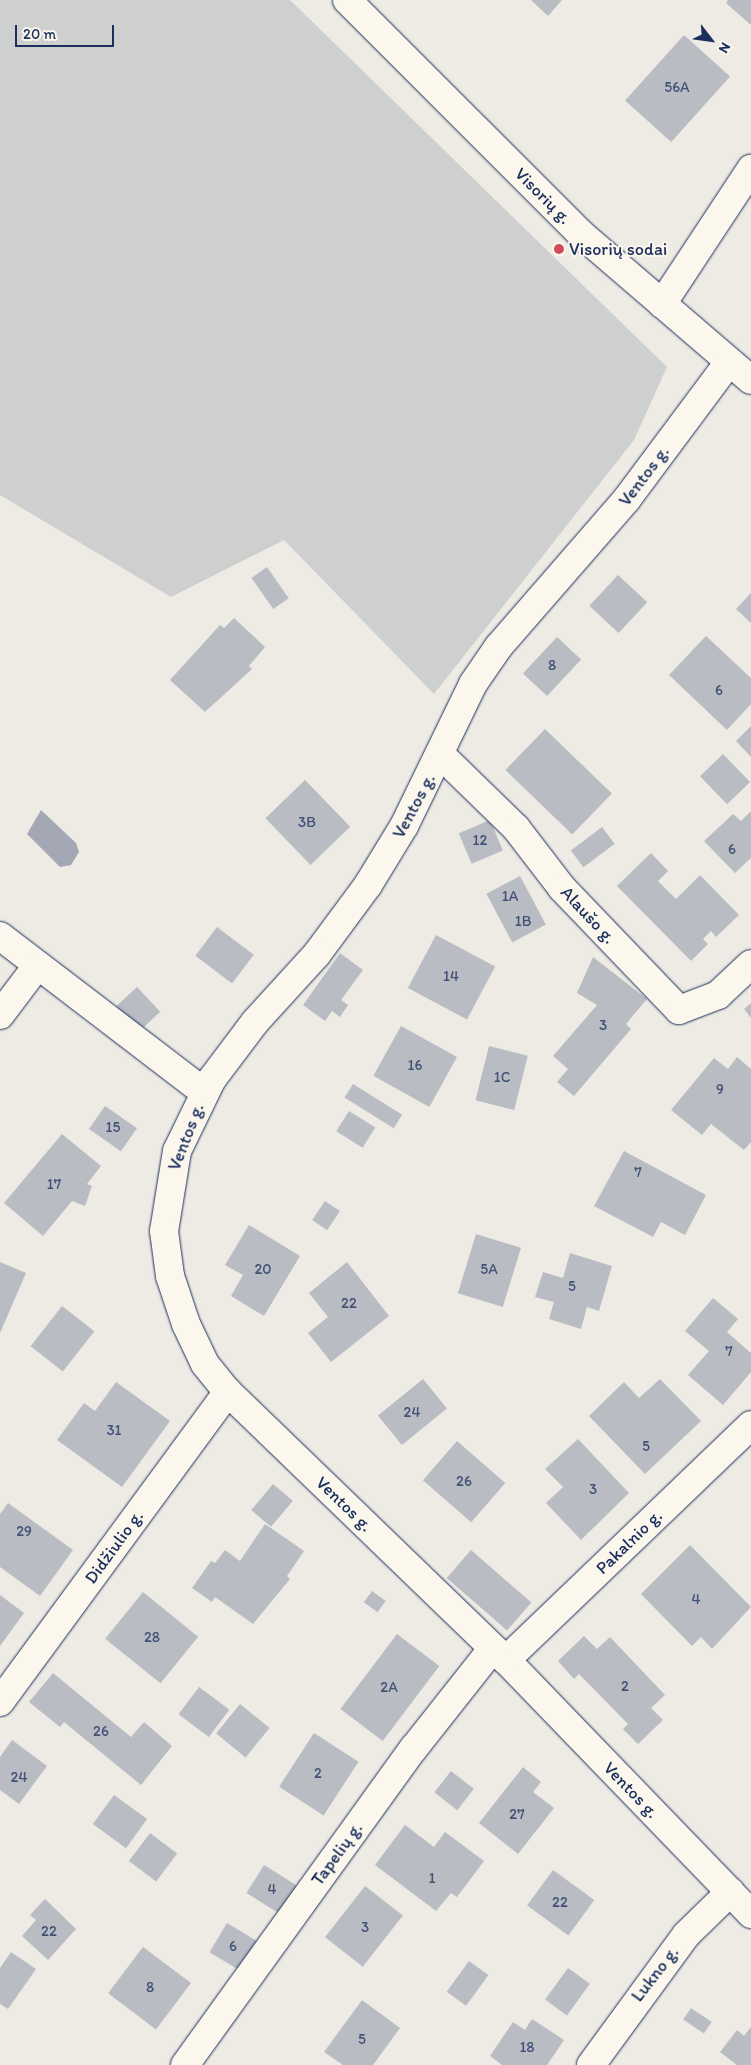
<!DOCTYPE html>
<meta charset="utf-8">
<style>
body{margin:0}
#map{position:relative;width:751px;height:2065px;overflow:hidden;background:#eeebe4;font-family:Itim,sans-serif}
div>[style]{position:absolute}
.green>*{inset:0;background:#cecfcf}
.water>*{inset:0;background:#a3a8b4}
.building>*{inset:0;background:#b9bcc3;transform-origin:0 0}
.roads{filter:drop-shadow(0 0 1px #1b2f5e) drop-shadow(0 0 1px #1b2f5e)}
.minor>*{height:28px;margin:-14px;padding:0 14px;transform-origin:14px;border-radius:14px;background:#fbf7ec}
.dots>*{width:14px;height:14px;translate:-50% -50%;box-sizing:border-box;border:2px solid #fbf7ec;border-radius:50%}
span{translate:-50% -50%;white-space:nowrap;text-align:center;line-height:1.15;-webkit-text-stroke:4px #fbf7ec;paint-order:stroke}
.number-label{font-size:15px;color:#425277}
.number-label span{-webkit-text-stroke-width:0}
.street-label{font-size:18px;color:#1b2f5e}
.poi-label{font-size:18px;color:#1b2f5e}
.left{translate:0 -50%;text-align:left}
.north{position:absolute;left:686px;top:15px;width:50px;height:50px;-webkit-text-stroke:4px #fbf7ec;paint-order:stroke;rotate:120deg;font-size:14px;font-weight:700;line-height:20px;text-align:center;color:#1b2f5e}
.north::after{content:'';display:block;margin:auto;width:18px;height:22px;background:#1b2f5e;clip-path:polygon(50% 0,100% 100%,50% 72%,0 100%)}
.scale{position:absolute;left:15px;top:25px;width:99px;height:22px;box-sizing:border-box;border:2px solid #1b2f5e;border-top:0;padding-left:6px;font-size:15px;line-height:18px;white-space:nowrap;color:#1b2f5e;-webkit-text-stroke:4px #fbf7ec;paint-order:stroke}
</style>
<div id="map">
<div class="green">
<i style="clip-path:polygon(0 0,290px 0,667px 367px,634px 440px,434px 694px,284px 540px,171px 597px,0 495px)"></i>
</div>
<div class="water">
<i style="clip-path:polygon(41px 810px,76px 843px,79px 852px,71px 865px,60px 867px,27px 834px)"></i>
</div>
<div class="building">
<i style="clip-path:polygon(531px 0,562px 0,548px 16px)"></i>
<i style="clip-path:polygon(728px 0,751px 0,751px 25px,726px 3px)"></i>
<i style="left:684px;top:35px;width:62px;height:88px;rotate:42deg"></i>
<i style="left:267px;top:567px;width:38px;height:19px;rotate:55deg"></i>
<i style="left:618px;top:575px;width:40px;height:42px;rotate:43deg"></i>
<i style="clip-path:polygon(751px 593px,751px 623px,736px 609px)"></i>
<i style="clip-path:polygon(234px 618px,265px 647px,249px 666px,252px 669px,205px 712px,170px 680px,220px 625px,224px 628px)"></i>
<i style="clip-path:polygon(706px 636px,751px 678px,751px 704px,727px 730px,669px 675px)"></i>
<i style="left:557px;top:637px;width:33px;height:50px;rotate:43deg"></i>
<i style="clip-path:polygon(751px 726px,751px 757px,736px 741px)"></i>
<i style="left:545px;top:729px;width:93px;height:57px;rotate:44deg"></i>
<i style="left:723px;top:754px;width:39px;height:32px;rotate:46deg"></i>
<i style="left:305px;top:780px;width:65px;height:55px;rotate:46deg"></i>
<i style="clip-path:polygon(751px 811px,751px 858px,735px 873px,704px 841px,733px 814px,741px 821px)"></i>
<i style="left:490px;top:820px;width:33px;height:34px;rotate:67deg"></i>
<i style="left:602px;top:827px;width:21px;height:39px;rotate:53deg"></i>
<i style="clip-path:polygon(651px 853px,668px 871px,658px 881px,676px 899px,700px 875px,739px 915px,716px 937px,711px 931px,703px 939px,708px 944px,691px 961px,617px 886px)"></i>
<i style="left:520px;top:876px;width:55px;height:38px;rotate:62deg"></i>
<i style="left:217px;top:927px;width:46px;height:36px;rotate:37deg"></i>
<i style="left:436px;top:935px;width:67px;height:60px;rotate:28deg"></i>
<i style="clip-path:polygon(340px 953px,363px 970px,341px 1000px,348px 1005px,340px 1017px,332px 1011px,325px 1021px,303px 1005px)"></i>
<i style="clip-path:polygon(593px 957px,647px 999px,626px 1024px,631px 1029px,574px 1096px,557px 1082px,568px 1069px,553px 1056px,597px 1005px,577px 993px)"></i>
<i style="left:137px;top:987px;width:34px;height:28px;rotate:47deg"></i>
<i style="clip-path:polygon(751px 1003px,751px 1018px,744px 1009px)"></i>
<i style="left:401px;top:1026px;width:64px;height:57px;rotate:29deg"></i>
<i style="left:489px;top:1046px;width:40px;height:56px;rotate:14deg"></i>
<i style="clip-path:polygon(737px 1057px,751px 1069px,751px 1142px,744px 1150px,711px 1124px,702px 1135px,671px 1110px,714px 1058px,728px 1069px)"></i>
<i style="left:353px;top:1084px;width:58px;height:16px;rotate:32deg"></i>
<i style="left:105px;top:1106px;width:39px;height:28px;rotate:35deg"></i>
<i style="left:349px;top:1111px;width:31px;height:24px;rotate:32deg"></i>
<i style="clip-path:polygon(62px 1134px,101px 1166px,87px 1184px,92px 1186px,85px 1206px,72px 1201px,43px 1236px,4px 1203px)"></i>
<i style="clip-path:polygon(624px 1151px,706px 1195px,685px 1235px,661px 1222px,653px 1237px,594px 1206px)"></i>
<i style="left:325px;top:1201px;width:18px;height:23px;rotate:34deg"></i>
<i style="clip-path:polygon(249px 1225px,300px 1256px,264px 1316px,231px 1296px,243px 1275px,225px 1265px)"></i>
<i style="left:476px;top:1234px;width:47px;height:62px;rotate:17deg"></i>
<i style="clip-path:polygon(570px 1253px,612px 1266px,599px 1311px,587px 1307px,581px 1329px,549px 1319px,554px 1302px,535px 1297px,543px 1272px,563px 1278px)"></i>
<i style="clip-path:polygon(0 1262px,26px 1273px,0 1333px)"></i>
<i style="clip-path:polygon(347px 1262px,389px 1316px,331px 1362px,308px 1333px,328px 1317px,309px 1293px)"></i>
<i style="clip-path:polygon(713px 1298px,738px 1319px,727px 1332px,751px 1353px,751px 1372px,723px 1405px,688px 1375px,709px 1351px,685px 1331px)"></i>
<i style="left:62px;top:1306px;width:41px;height:51px;rotate:38deg"></i>
<i style="left:423px;top:1379px;width:38px;height:58px;rotate:51deg"></i>
<i style="clip-path:polygon(660px 1379px,701px 1421px,645px 1474px,589px 1416px,624px 1382px,639px 1398px)"></i>
<i style="clip-path:polygon(116px 1382px,170px 1421px,122px 1487px,57px 1440px,84px 1403px,95px 1411px)"></i>
<i style="clip-path:polygon(578px 1439px,629px 1493px,581px 1540px,546px 1503px,563px 1487px,545px 1469px)"></i>
<i style="left:457px;top:1441px;width:64px;height:52px;rotate:41deg"></i>
<i style="left:273px;top:1484px;width:26px;height:34px;rotate:40deg"></i>
<i style="clip-path:polygon(8px 1503px,73px 1550px,40px 1596px,0 1567px,0 1514px)"></i>
<i style="clip-path:polygon(265px 1524px,304px 1551px,287px 1576px,290px 1579px,253px 1624px,215px 1597px,212px 1602px,192px 1588px,211px 1561px,215px 1563px,225px 1550px,240px 1561px)"></i>
<i style="clip-path:polygon(690px 1545px,751px 1607px,712px 1649px,701px 1637px,692px 1646px,641px 1594px)"></i>
<i style="left:471px;top:1550px;width:80px;height:37px;rotate:41deg"></i>
<i style="left:372px;top:1591px;width:17px;height:14px;rotate:36deg"></i>
<i style="left:143px;top:1592px;width:71px;height:60px;rotate:39deg"></i>
<i style="clip-path:polygon(0 1595px,24px 1613px,0 1646px)"></i>
<i style="left:397px;top:1634px;width:53px;height:94px;rotate:37deg"></i>
<i style="clip-path:polygon(584px 1636px,597px 1649px,610px 1637px,665px 1695px,651px 1708px,663px 1720px,638px 1744px,623px 1729px,628px 1724px,579px 1674px,574px 1679px,558px 1661px)"></i>
<i style="clip-path:polygon(53px 1673px,131px 1737px,144px 1722px,172px 1746px,141px 1785px,64px 1722px,60px 1727px,29px 1702px)"></i>
<i style="left:199px;top:1687px;width:38px;height:34px;rotate:37deg"></i>
<i style="left:240px;top:1704px;width:38px;height:38px;rotate:39deg"></i>
<i style="left:314px;top:1733px;width:53px;height:64px;rotate:33deg"></i>
<i style="clip-path:polygon(12px 1740px,47px 1766px,19px 1804px,0 1790px,0 1757px)"></i>
<i style="clip-path:polygon(523px 1767px,541px 1782px,533px 1792px,554px 1808px,518px 1854px,479px 1823px)"></i>
<i style="left:451px;top:1771px;width:29px;height:27px;rotate:38deg"></i>
<i style="left:114px;top:1795px;width:41px;height:36px;rotate:36deg"></i>
<i style="clip-path:polygon(405px 1825px,434px 1847px,445px 1832px,484px 1861px,457px 1897px,451px 1893px,436px 1911px,375px 1865px)"></i>
<i style="left:150px;top:1833px;width:34px;height:35px;rotate:37deg"></i>
<i style="left:264px;top:1865px;width:40px;height:33px;rotate:32deg"></i>
<i style="left:553px;top:1870px;width:51px;height:44px;rotate:36deg"></i>
<i style="left:365px;top:1886px;width:48px;height:65px;rotate:38deg"></i>
<i style="clip-path:polygon(45px 1899px,76px 1929px,48px 1960px,22px 1936px,36px 1920px,30px 1915px)"></i>
<i style="left:227px;top:1923px;width:35px;height:34px;rotate:31deg"></i>
<i style="left:143px;top:1947px;width:60px;height:58px;rotate:37deg"></i>
<i style="clip-path:polygon(11px 1952px,36px 1969px,8px 2009px,0 2004px,0 1968px)"></i>
<i style="left:469px;top:1961px;width:24px;height:38px;rotate:36deg"></i>
<i style="left:568px;top:1968px;width:27px;height:39px;rotate:36deg"></i>
<i style="clip-path:polygon(362px 2000px,400px 2028px,373px 2065px,343px 2065px,324px 2052px)"></i>
<i style="left:691px;top:2008px;width:25px;height:14px;rotate:34deg"></i>
<i style="clip-path:polygon(532px 2019px,564px 2040px,547px 2065px,502px 2065px,490px 2056px,513px 2022px,525px 2030px)"></i>
<i style="clip-path:polygon(751px 2027px,751px 2065px,737px 2065px,720px 2052px,737px 2030px,744px 2036px)"></i>
</div>
<div class="roads">
<div class="minor">
<i style="left:347px;top:0;width:330px;rotate:45deg"></i>
<i style="left:580px;top:233px;width:225px;rotate:40.7deg"></i>
<i style="left:662px;top:304px;width:162px;rotate:-56.6deg"></i>
<i style="left:729px;top:362px;width:171px;rotate:126.7deg"></i>
<i style="left:627px;top:499px;width:195px;rotate:131deg"></i>
<i style="left:499px;top:646px;width:46px;rotate:124.4deg"></i>
<i style="left:473px;top:684px;width:158px;rotate:115.9deg"></i>
<i style="left:404px;top:826px;width:69px;rotate:121.4deg"></i>
<i style="left:368px;top:885px;width:86px;rotate:126.5deg"></i>
<i style="left:317px;top:954px;width:92px;rotate:132.4deg"></i>
<i style="left:255px;top:1022px;width:71px;rotate:127deg"></i>
<i style="left:212px;top:1079px;width:80px;rotate:115.9deg"></i>
<i style="left:177px;top:1151px;width:81px;rotate:99.2deg"></i>
<i style="left:164px;top:1231px;width:45px;rotate:82.4deg"></i>
<i style="left:170px;top:1276px;width:51px;rotate:71.6deg"></i>
<i style="left:186px;top:1324px;width:44px;rotate:64.6deg"></i>
<i style="left:205px;top:1364px;width:36px;rotate:51deg"></i>
<i style="left:228px;top:1392px;width:386px;rotate:44deg"></i>
<i style="left:506px;top:1660px;width:353px;rotate:46deg"></i>
<i style="left:441px;top:755px;width:105px;rotate:44.2deg"></i>
<i style="left:516px;top:828px;width:76px;rotate:52.5deg"></i>
<i style="left:562px;top:888px;width:169px;rotate:46.2deg"></i>
<i style="left:679px;top:1010px;width:42px;rotate:-21deg"></i>
<i style="left:718px;top:995px;width:45px;rotate:-43.2deg"></i>
<i style="left:0;top:936px;width:257px;rotate:37.4deg"></i>
<i style="left:0;top:1015px;width:61px;rotate:-52.9deg"></i>
<i style="left:506px;top:1660px;width:339px;rotate:-43.8deg"></i>
<i style="left:0;top:1702px;width:385px;rotate:-53.7deg"></i>
<i style="left:185px;top:2065px;width:391px;rotate:-54.2deg"></i>
<i style="left:414px;top:1748px;width:127px;rotate:-51.7deg"></i>
<i style="left:591px;top:2065px;width:161px;rotate:-53.8deg"></i>
<i style="left:686px;top:1935px;width:62px;rotate:-44.3deg"></i>
</div>
</div>
<div class="dots">
<i style="left:559px;top:249px;background:#d1495b"></i>
</div>
<div class="number-label">
<span style="left:677px;top:88px">56A</span>
<span style="left:552px;top:666px">8</span>
<span style="left:719px;top:691px">6</span>
<span style="left:307px;top:823px">3B</span>
<span style="left:480px;top:841px">12</span>
<span style="left:732px;top:850px">6</span>
<span style="left:510px;top:897px">1A</span>
<span style="left:523px;top:922px">1B</span>
<span style="left:451px;top:977px">14</span>
<span style="left:603px;top:1026px">3</span>
<span style="left:415px;top:1066px">16</span>
<span style="left:502px;top:1078px">1C</span>
<span style="left:720px;top:1090px">9</span>
<span style="left:113px;top:1128px">15</span>
<span style="left:638px;top:1173px">7</span>
<span style="left:54px;top:1185px">17</span>
<span style="left:263px;top:1270px">20</span>
<span style="left:489px;top:1270px">5A</span>
<span style="left:572px;top:1287px">5</span>
<span style="left:349px;top:1304px">22</span>
<span style="left:729px;top:1352px">7</span>
<span style="left:412px;top:1413px">24</span>
<span style="left:114px;top:1431px">31</span>
<span style="left:646px;top:1447px">5</span>
<span style="left:464px;top:1482px">26</span>
<span style="left:593px;top:1490px">3</span>
<span style="left:24px;top:1532px">29</span>
<span style="left:696px;top:1600px">4</span>
<span style="left:152px;top:1638px">28</span>
<span style="left:625px;top:1687px">2</span>
<span style="left:389px;top:1688px">2A</span>
<span style="left:101px;top:1732px">26</span>
<span style="left:318px;top:1774px">2</span>
<span style="left:19px;top:1778px">24</span>
<span style="left:517px;top:1815px">27</span>
<span style="left:432px;top:1879px">1</span>
<span style="left:272px;top:1890px">4</span>
<span style="left:560px;top:1903px">22</span>
<span style="left:365px;top:1928px">3</span>
<span style="left:49px;top:1932px">22</span>
<span style="left:233px;top:1947px">6</span>
<span style="left:150px;top:1988px">8</span>
<span style="left:362px;top:2040px">5</span>
<span style="left:527px;top:2048px">18</span>
</div>
<div class="street-label">
<span style="left:543px;top:196px;rotate:45deg">Visorių g.</span>
<span style="left:644px;top:476px;rotate:-53deg">Ventos g.</span>
<span style="left:414px;top:806px;rotate:-62deg">Ventos g.</span>
<span style="left:588px;top:915px;rotate:47deg">Alaušo g.</span>
<span style="left:186px;top:1137px;rotate:-69deg">Ventos g.</span>
<span style="left:344px;top:1504px;rotate:44deg">Ventos g.</span>
<span style="left:629px;top:1542px;rotate:-44deg">Pakalnio g.</span>
<span style="left:114px;top:1547px;rotate:-54deg">Didžiulio g.</span>
<span style="left:631px;top:1790px;rotate:46deg">Ventos g.</span>
<span style="left:337px;top:1854px;rotate:-54deg">Tapelių g.</span>
<span style="left:655px;top:1974px;rotate:-52deg">Lukno g.</span>
</div>
<div class="poi-label">
<span class="left" style="left:569px;top:249px">Visorių sodai</span>
</div>
<div class="north">N</div>
<div class="scale">20 m</div>
</div>
